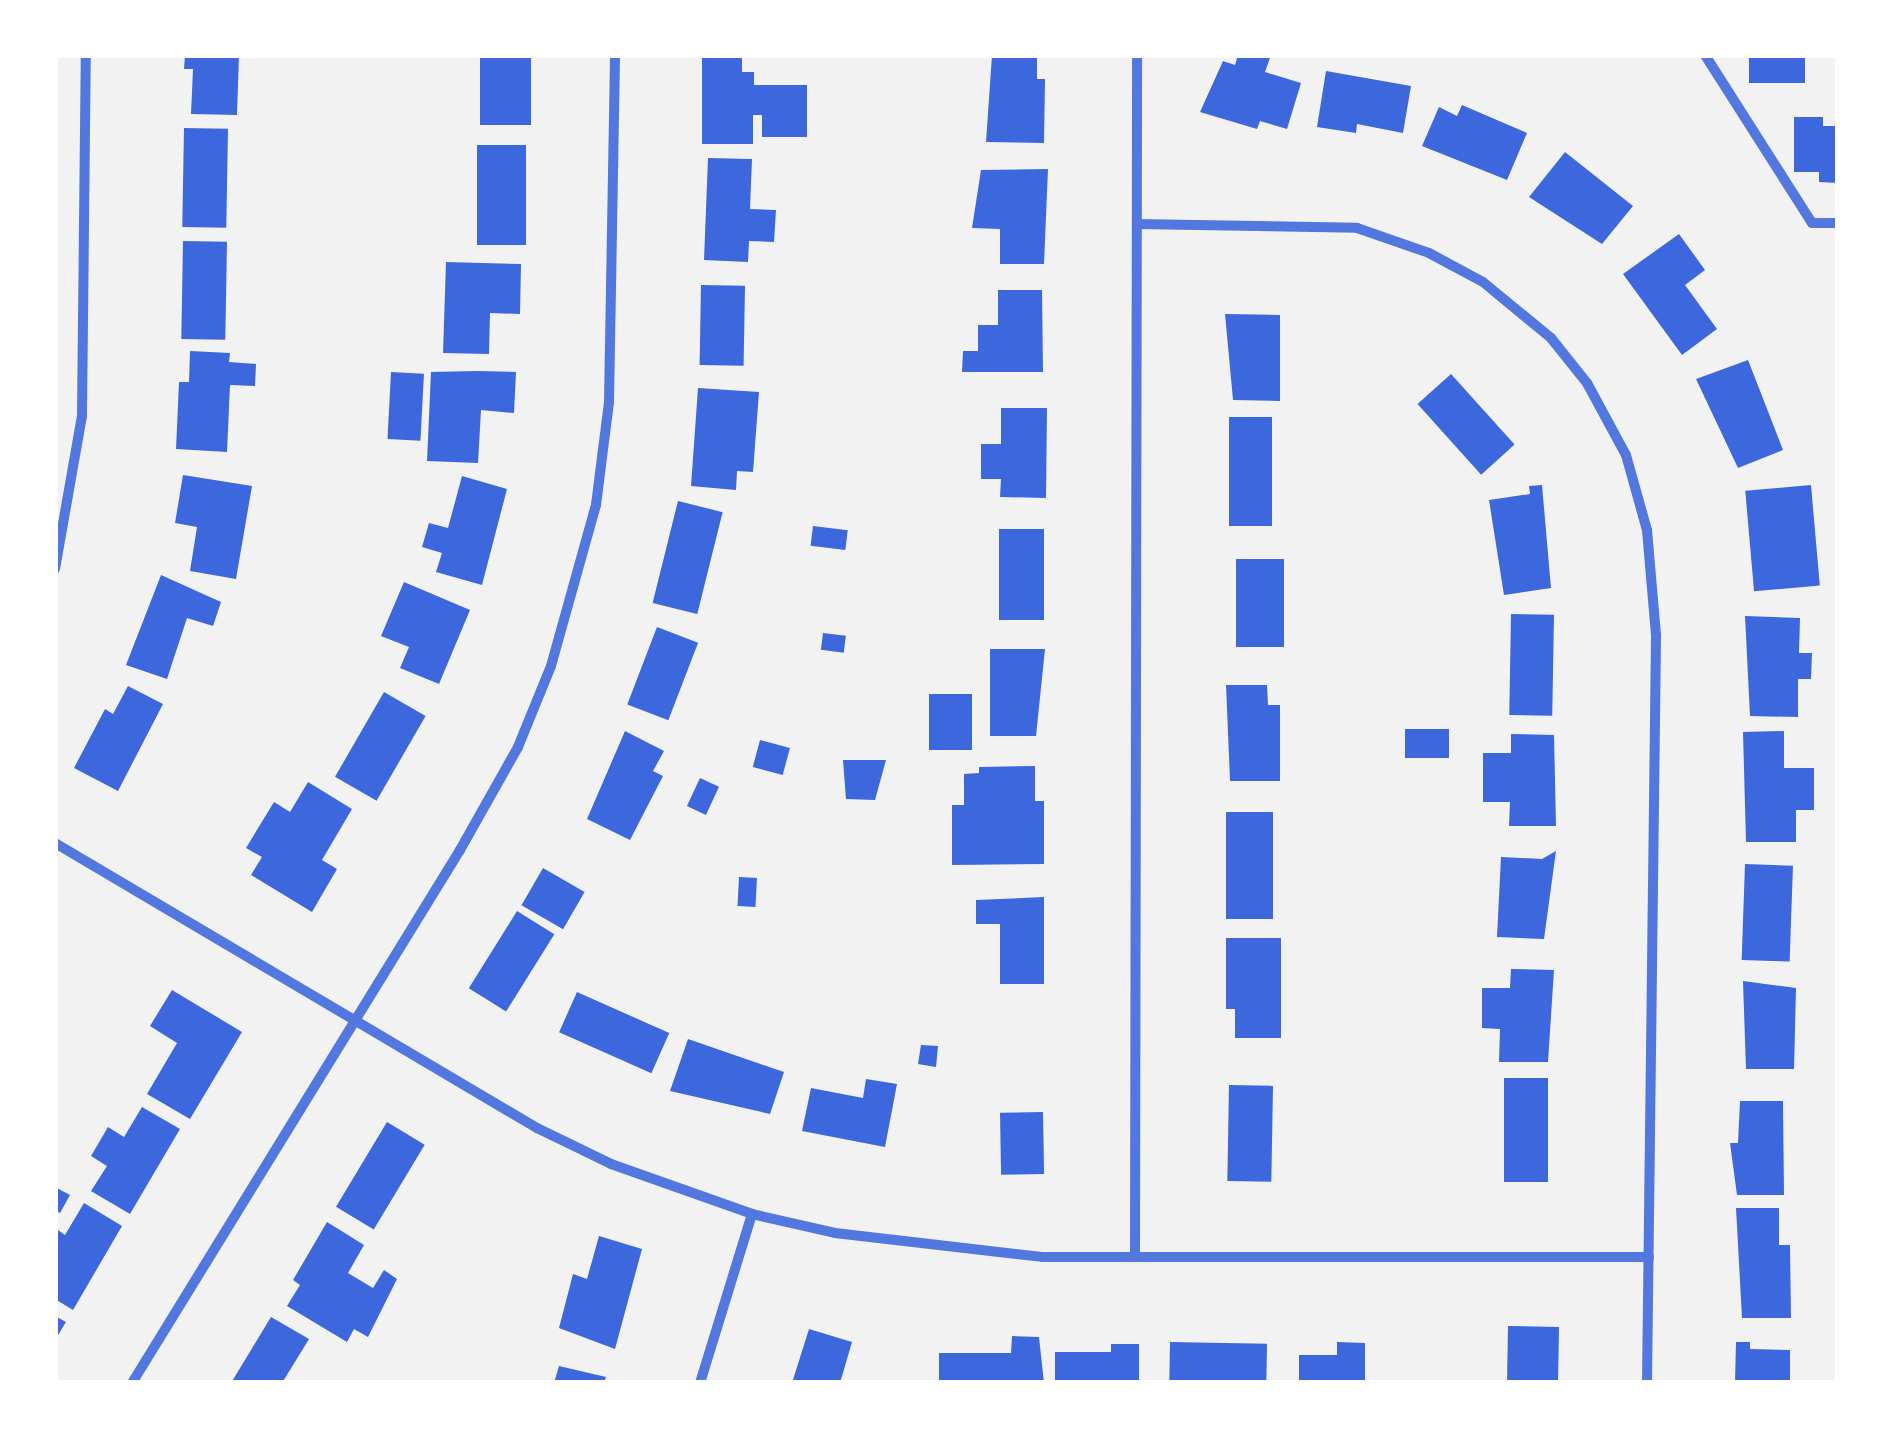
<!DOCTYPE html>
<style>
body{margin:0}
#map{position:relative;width:1893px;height:1438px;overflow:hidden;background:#f2f2f2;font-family:Signika,sans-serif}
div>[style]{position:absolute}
.building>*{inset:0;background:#3d67dc;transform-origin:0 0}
.minor>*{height:10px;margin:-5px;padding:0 5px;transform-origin:5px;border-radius:5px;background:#5277de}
span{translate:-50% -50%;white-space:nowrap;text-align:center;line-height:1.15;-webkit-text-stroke:10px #fff;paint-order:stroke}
.frame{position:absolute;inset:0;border:58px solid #fff;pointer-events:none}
</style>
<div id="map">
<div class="building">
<i style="clip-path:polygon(185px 55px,239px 55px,237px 115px,191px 114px,193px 69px,184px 69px)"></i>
<i style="left:480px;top:55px;width:51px;height:70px"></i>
<i style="clip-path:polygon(702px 55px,742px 55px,742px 72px,754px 72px,754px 85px,807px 85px,807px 137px,762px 137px,762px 115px,753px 115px,753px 144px,702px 144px)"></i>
<i style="clip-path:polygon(992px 55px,1037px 55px,1037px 79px,1045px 79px,1044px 143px,986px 142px)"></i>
<i style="clip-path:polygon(1238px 55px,1271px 55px,1265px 72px,1301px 83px,1287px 129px,1260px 121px,1257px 129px,1200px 112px,1223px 61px,1235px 65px)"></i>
<i style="left:1749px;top:55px;width:56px;height:28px"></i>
<i style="clip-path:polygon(1326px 71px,1411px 86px,1403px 133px,1357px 124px,1356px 133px,1317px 127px)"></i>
<i style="clip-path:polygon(1462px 105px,1527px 133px,1507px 180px,1422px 146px,1439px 107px,1457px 116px)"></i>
<i style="clip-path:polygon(1794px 117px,1823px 117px,1823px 126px,1838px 126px,1838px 183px,1819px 182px,1819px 172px,1794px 172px)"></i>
<i style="left:184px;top:128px;width:44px;height:99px;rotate:1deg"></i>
<i style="left:477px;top:145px;width:49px;height:100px"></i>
<i style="clip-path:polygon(1565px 152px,1633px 206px,1602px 244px,1529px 197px)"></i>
<i style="clip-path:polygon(708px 158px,752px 159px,750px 209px,776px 210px,774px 242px,749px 241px,748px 262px,704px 260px)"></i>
<i style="clip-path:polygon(1048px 169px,1044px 264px,1000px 264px,1000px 229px,972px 228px,981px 170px)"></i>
<i style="clip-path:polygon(1679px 234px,1705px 270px,1685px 285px,1717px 329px,1682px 355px,1623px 274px)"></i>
<i style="left:183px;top:241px;width:44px;height:98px;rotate:1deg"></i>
<i style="clip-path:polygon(446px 262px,521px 264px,520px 314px,490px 313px,489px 354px,443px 353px)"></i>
<i style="left:701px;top:285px;width:44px;height:80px;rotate:1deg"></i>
<i style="clip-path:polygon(998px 290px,1042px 290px,1043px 372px,962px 372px,963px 351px,978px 351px,978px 325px,998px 325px)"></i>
<i style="clip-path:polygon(1225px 314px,1280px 315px,1280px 401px,1233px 400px)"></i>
<i style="clip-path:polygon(190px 351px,230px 353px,229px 362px,256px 364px,255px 386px,230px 385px,227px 452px,176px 449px,179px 382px,189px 382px)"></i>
<i style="clip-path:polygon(1748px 360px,1783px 450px,1738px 468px,1696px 379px)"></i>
<i style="clip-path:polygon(477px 371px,516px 372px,514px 413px,481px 410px,478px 463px,427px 461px,431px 372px)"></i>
<i style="left:391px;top:372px;width:33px;height:67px;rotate:3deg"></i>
<i style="left:1451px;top:374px;width:95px;height:45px;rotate:48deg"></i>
<i style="clip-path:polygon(698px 388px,759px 392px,753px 472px,737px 471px,736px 490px,691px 486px)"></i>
<i style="clip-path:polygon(1001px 408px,1047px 408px,1046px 498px,1000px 497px,1001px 479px,981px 479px,981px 444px,1001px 444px)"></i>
<i style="left:1229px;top:417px;width:43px;height:109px"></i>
<i style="clip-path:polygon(183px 475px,252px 486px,236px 579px,190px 571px,197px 527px,175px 523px)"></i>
<i style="clip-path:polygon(462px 476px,507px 489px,482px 585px,436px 572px,442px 553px,422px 547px,429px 523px,448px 528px)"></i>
<i style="clip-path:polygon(1542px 485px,1551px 588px,1504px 595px,1489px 500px,1530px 494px,1529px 486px)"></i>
<i style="left:1811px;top:485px;width:101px;height:66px;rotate:85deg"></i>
<i style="left:678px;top:501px;width:46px;height:105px;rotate:14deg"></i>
<i style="left:813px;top:526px;width:35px;height:20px;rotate:7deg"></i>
<i style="left:999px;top:529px;width:45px;height:91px"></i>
<i style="left:1236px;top:559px;width:48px;height:88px"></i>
<i style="clip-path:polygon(161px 575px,221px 602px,213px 626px,187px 618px,167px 679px,126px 665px)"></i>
<i style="clip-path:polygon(404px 582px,470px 610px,439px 684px,400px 668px,409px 647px,381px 636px)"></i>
<i style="left:1511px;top:614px;width:43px;height:101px;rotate:1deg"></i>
<i style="clip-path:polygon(1745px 616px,1800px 618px,1799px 653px,1812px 653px,1811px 679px,1798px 679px,1798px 717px,1750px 716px)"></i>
<i style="left:657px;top:627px;width:44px;height:83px;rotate:21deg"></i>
<i style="left:823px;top:633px;width:23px;height:17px;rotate:7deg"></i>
<i style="clip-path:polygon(990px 649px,1045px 649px,1036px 736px,990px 736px)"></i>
<i style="clip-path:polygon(1226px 685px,1267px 685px,1268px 705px,1280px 705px,1280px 781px,1230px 781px)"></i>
<i style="clip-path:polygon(128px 686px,163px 704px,118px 791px,74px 768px,105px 709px,113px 714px)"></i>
<i style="left:384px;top:692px;width:48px;height:98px;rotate:30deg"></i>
<i style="left:929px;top:694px;width:43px;height:56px"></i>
<i style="left:1405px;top:729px;width:44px;height:29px"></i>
<i style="clip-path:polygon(625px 731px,664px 751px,653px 771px,663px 776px,630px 840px,587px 819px)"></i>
<i style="clip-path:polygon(1784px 731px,1784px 768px,1814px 768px,1814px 810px,1796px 810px,1796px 842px,1746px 842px,1743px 732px)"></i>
<i style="clip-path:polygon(1511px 734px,1554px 735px,1556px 826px,1509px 826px,1510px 802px,1483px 802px,1483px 753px,1511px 753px)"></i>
<i style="left:760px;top:740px;width:31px;height:28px;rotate:15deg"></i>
<i style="clip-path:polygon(843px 760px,886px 760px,875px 800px,846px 799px)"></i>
<i style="clip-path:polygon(1035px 766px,1035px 801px,1044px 801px,1044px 864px,952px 865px,952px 805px,964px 805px,964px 774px,979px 773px,979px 767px)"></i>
<i style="left:700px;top:778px;width:21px;height:31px;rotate:25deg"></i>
<i style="clip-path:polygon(308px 782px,352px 809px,322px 860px,337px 869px,312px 912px,251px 875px,262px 857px,246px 848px,274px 802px,290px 812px)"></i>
<i style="left:1226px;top:812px;width:47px;height:107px"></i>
<i style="clip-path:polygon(1556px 851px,1544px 939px,1497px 937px,1501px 857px,1542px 859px)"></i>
<i style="left:1745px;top:864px;width:48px;height:96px;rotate:2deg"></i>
<i style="left:543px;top:868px;width:48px;height:43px;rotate:30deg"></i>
<i style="left:739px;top:877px;width:18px;height:29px;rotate:3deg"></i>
<i style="clip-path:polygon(1044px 897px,1044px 984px,1000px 984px,1000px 924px,976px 924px,976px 900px)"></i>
<i style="left:517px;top:911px;width:44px;height:91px;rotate:32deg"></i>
<i style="clip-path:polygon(1226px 938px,1281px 938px,1281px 1038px,1235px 1038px,1235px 1009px,1226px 1009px)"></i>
<i style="clip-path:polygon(1511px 969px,1554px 970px,1548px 1062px,1499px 1062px,1500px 1029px,1482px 1028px,1482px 988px,1510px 988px)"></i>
<i style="clip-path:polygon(1743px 981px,1796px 988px,1794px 1069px,1746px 1069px)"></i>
<i style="clip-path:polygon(172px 990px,242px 1032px,190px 1119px,147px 1094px,177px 1043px,150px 1026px)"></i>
<i style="left:577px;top:992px;width:101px;height:44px;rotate:24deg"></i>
<i style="clip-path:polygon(688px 1039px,784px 1072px,770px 1114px,670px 1091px)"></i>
<i style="clip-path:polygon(921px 1045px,938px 1046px,936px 1067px,918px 1064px)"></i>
<i style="left:1504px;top:1078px;width:44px;height:104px"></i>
<i style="clip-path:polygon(866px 1079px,897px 1084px,885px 1147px,802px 1131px,811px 1088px,863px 1098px)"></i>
<i style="left:1229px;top:1085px;width:44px;height:96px;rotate:1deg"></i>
<i style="clip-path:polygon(1740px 1101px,1783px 1101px,1784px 1195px,1737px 1195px,1730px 1143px,1738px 1143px)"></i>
<i style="clip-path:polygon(142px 1107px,180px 1129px,130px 1214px,91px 1191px,107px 1166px,91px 1156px,108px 1127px,124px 1137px)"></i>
<i style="left:1043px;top:1112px;width:62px;height:43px;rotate:89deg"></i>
<i style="left:387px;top:1122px;width:44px;height:99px;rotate:31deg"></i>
<i style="clip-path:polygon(55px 1187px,70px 1195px,60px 1213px,55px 1210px)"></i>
<i style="clip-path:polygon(84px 1203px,122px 1226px,73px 1310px,55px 1299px,55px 1228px,65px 1235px)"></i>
<i style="clip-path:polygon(1736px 1208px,1779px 1208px,1779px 1245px,1790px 1245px,1791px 1318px,1742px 1318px)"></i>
<i style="clip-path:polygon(327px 1222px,364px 1245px,348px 1273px,373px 1288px,384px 1270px,397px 1279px,368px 1337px,354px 1329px,347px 1342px,287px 1306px,300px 1285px,293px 1280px)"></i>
<i style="clip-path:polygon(599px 1236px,642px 1249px,615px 1349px,559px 1328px,573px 1274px,587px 1279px)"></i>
<i style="clip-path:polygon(55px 1316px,66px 1322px,55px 1340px)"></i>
<i style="clip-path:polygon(271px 1317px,309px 1339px,282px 1383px,231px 1383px)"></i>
<i style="left:1508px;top:1326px;width:51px;height:57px;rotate:1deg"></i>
<i style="clip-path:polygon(809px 1329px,852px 1342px,840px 1383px,792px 1383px)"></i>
<i style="clip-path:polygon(1012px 1336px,1039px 1337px,1044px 1383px,939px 1383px,939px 1353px,1011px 1353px)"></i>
<i style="left:1170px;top:1342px;width:97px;height:41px;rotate:1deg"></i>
<i style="clip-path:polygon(1337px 1342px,1365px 1343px,1365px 1383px,1299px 1383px,1299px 1355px,1337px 1355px)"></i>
<i style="clip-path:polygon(1736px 1342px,1750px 1342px,1750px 1349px,1790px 1350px,1790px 1383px,1735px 1383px)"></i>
<i style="clip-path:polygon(1111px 1344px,1139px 1344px,1139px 1383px,1055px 1383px,1055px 1352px,1111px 1352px)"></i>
<i style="clip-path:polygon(559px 1366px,606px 1377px,604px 1383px,554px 1383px)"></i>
</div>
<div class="minor">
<i style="left:1705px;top:55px;width:199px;rotate:57.5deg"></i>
<i style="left:1812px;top:223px;width:26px"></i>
<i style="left:1137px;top:224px;width:220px;rotate:1deg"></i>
<i style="left:1357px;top:228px;width:76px;rotate:19.1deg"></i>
<i style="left:1429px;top:253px;width:61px;rotate:28.2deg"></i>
<i style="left:1483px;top:282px;width:88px;rotate:39.5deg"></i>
<i style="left:1551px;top:338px;width:58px;rotate:51.3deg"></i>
<i style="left:1587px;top:383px;width:82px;rotate:61.6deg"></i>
<i style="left:1626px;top:455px;width:78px;rotate:74.4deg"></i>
<i style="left:1647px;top:530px;width:106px;rotate:85.1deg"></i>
<i style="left:1656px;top:636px;width:747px;rotate:90.69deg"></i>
<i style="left:55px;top:569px;width:155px;rotate:-80deg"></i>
<i style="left:82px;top:416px;width:361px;rotate:-89.4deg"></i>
<i style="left:55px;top:843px;width:560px;rotate:30.6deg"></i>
<i style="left:537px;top:1128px;width:82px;rotate:25.9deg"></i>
<i style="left:611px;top:1164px;width:150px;rotate:19.5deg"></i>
<i style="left:752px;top:1214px;width:85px;rotate:12.9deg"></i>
<i style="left:835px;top:1233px;width:208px;rotate:6.6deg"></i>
<i style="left:1042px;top:1257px;width:607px"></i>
<i style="left:1135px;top:1255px;width:1200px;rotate:-89.9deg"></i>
<i style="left:132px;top:1383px;width:626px;rotate:-58.39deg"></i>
<i style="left:460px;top:850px;width:118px;rotate:-60.6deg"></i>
<i style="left:518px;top:747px;width:87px;rotate:-67.8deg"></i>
<i style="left:551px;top:666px;width:167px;rotate:-74.4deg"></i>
<i style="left:596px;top:505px;width:104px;rotate:-82.8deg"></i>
<i style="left:609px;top:402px;width:347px;rotate:-89deg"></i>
<i style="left:700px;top:1383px;width:177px;rotate:-72.9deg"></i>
</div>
<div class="frame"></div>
</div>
